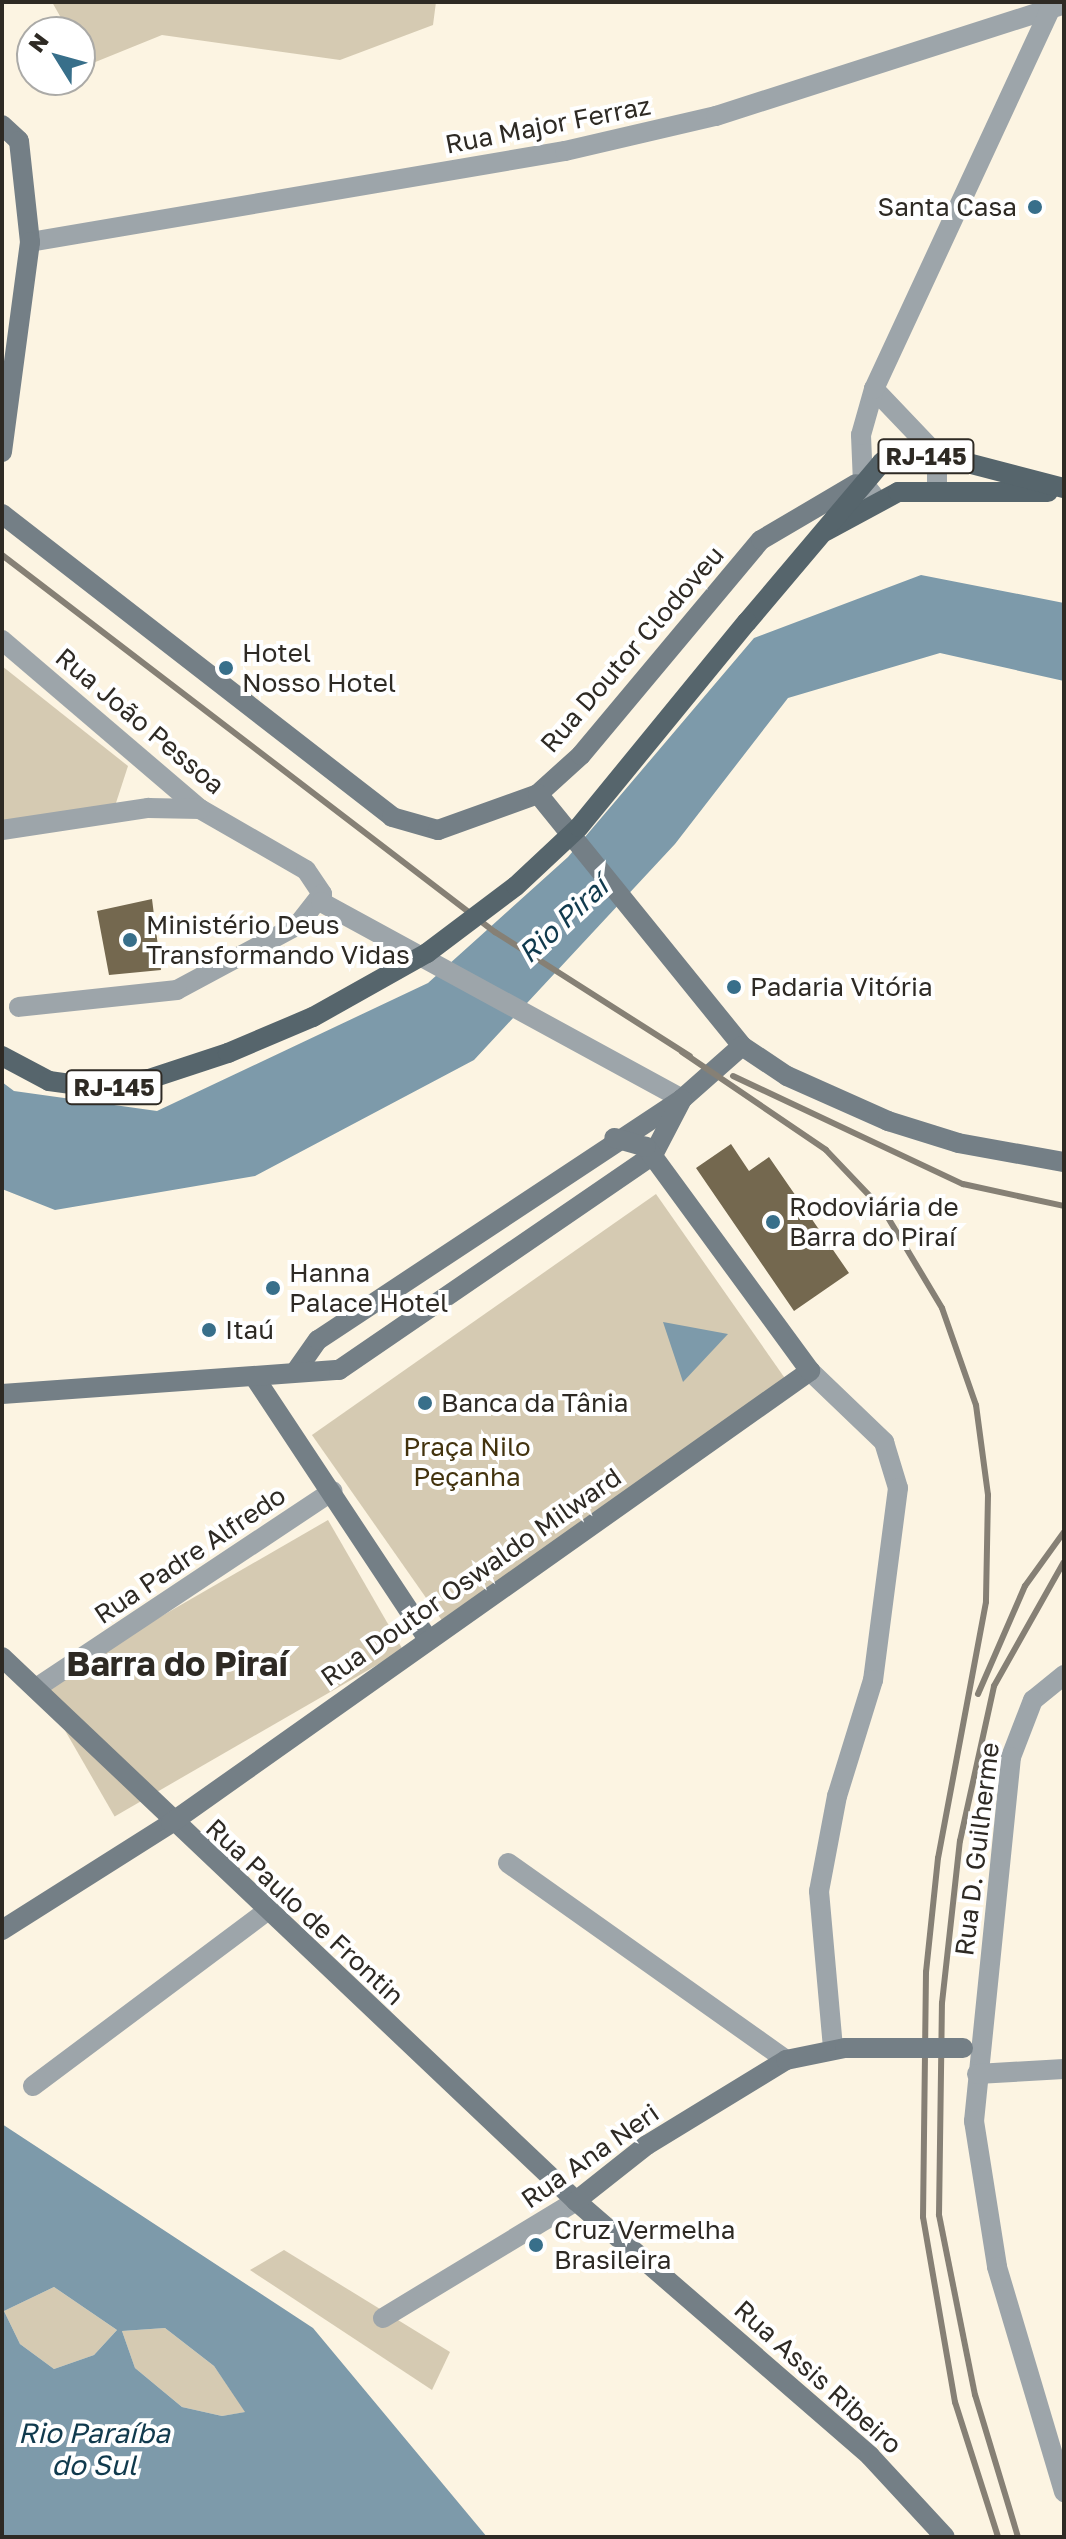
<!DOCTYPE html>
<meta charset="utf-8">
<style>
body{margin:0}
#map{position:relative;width:1066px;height:2539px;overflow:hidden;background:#fcf4e2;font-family:"Golos Text",sans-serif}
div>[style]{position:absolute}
.green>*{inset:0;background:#d5cab2;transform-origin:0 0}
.water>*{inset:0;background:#7d9aaa}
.building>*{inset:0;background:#74684f}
.street>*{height:20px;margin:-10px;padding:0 10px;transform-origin:10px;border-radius:10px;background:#9da5aa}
.secondary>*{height:20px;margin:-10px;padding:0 10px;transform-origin:10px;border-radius:10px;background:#747f86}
.primary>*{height:20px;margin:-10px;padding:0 10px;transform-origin:10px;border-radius:10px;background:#56656c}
.rail>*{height:6px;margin:-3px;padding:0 3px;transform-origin:3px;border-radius:3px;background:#868075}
.secondary-bridge>*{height:20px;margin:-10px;padding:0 10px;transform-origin:10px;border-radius:10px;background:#747f86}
.primary-bridge>*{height:20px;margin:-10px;padding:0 10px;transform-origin:10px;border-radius:10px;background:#56656c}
.dots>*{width:22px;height:22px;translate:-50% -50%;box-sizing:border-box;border:4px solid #fff;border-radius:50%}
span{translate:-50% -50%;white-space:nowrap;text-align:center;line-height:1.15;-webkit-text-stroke:8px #fff;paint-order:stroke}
.shield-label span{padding:2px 6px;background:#fff;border:2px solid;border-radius:6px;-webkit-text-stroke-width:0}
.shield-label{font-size:24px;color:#2e2a24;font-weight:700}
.street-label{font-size:26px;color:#2e2a24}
.poi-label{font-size:26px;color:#2e2a24}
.right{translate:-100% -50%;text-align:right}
.left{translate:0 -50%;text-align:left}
.park-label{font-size:26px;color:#43330e}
.water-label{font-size:28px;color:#103a4d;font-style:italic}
.district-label{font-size:34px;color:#2e2a24;font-weight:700}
.frame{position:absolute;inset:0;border:4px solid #2e2a24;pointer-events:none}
.north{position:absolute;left:16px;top:16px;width:80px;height:80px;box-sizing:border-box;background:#fff;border:2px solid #abaaa7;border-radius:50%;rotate:307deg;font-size:22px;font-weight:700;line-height:32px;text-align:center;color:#2e2a24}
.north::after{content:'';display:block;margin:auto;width:28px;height:36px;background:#386f8a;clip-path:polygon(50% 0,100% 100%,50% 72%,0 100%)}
</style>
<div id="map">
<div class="green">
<i style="clip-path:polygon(52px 2px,436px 2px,433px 25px,340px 60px,162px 35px,88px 65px,80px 32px,69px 32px)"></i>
<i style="clip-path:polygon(2px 666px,128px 766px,114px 809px,2px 825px)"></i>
<i style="left:656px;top:1194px;width:226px;height:420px;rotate:55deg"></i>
<i style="left:328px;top:1520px;width:150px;height:333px;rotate:60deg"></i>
<i style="clip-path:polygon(284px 2250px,450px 2352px,432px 2390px,250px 2270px)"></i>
<i style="clip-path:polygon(54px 2287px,117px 2330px,94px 2355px,54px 2369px,20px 2344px,4px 2311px)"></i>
<i style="clip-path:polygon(165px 2328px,214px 2366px,246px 2412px,222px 2416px,182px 2407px,135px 2368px,122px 2331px)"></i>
</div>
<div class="water">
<i style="clip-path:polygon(921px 575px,1064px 603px,1064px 681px,940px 653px,788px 698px,675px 844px,474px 1060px,255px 1176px,55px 1210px,2px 1189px,2px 1082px,14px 1091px,157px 1111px,428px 983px,568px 857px,754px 638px)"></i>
<i style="clip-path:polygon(663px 1322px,728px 1334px,683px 1382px)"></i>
<i style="clip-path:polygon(evenodd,2px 2124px,313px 2328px,487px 2537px,2px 2537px,2px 2124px,54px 2287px,117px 2330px,94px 2355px,54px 2369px,20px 2344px,4px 2311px,54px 2287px,2px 2124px,165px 2328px,214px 2366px,245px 2412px,222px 2416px,182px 2407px,135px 2368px,122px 2331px,165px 2328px)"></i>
</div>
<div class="building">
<i style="clip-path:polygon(152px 899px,161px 970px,109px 975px,97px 911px)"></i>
<i style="clip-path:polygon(731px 1144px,749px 1171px,769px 1157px,849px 1273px,794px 1311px,696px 1168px)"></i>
</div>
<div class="street">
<i style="left:30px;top:242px;width:543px;rotate:-9.65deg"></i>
<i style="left:565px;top:151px;width:155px;rotate:-13.1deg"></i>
<i style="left:716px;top:116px;width:366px;rotate:-17.8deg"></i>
<i style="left:874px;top:389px;width:91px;rotate:46.3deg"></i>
<i style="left:937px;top:455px;width:35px;rotate:90deg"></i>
<i style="left:877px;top:500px;width:22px;rotate:-129deg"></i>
<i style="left:863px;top:483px;width:48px;rotate:-92.4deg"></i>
<i style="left:861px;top:435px;width:48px;rotate:-74.2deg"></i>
<i style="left:874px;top:389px;width:425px;rotate:-65.1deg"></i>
<i style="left:2px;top:640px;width:260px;rotate:40.5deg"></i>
<i style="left:200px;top:809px;width:122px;rotate:29.9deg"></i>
<i style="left:306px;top:870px;width:29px;rotate:56deg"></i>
<i style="left:322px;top:894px;width:39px;rotate:128deg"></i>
<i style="left:298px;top:925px;width:137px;rotate:151.8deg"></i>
<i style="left:177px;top:990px;width:159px;rotate:173.9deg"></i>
<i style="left:2px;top:830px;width:148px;rotate:-8.6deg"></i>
<i style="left:148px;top:808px;width:52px;rotate:1.1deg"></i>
<i style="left:321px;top:902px;width:411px;rotate:28.6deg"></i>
<i style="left:810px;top:1371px;width:103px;rotate:43.8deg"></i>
<i style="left:884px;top:1442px;width:48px;rotate:73.1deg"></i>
<i style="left:898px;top:1488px;width:194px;rotate:97.4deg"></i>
<i style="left:873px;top:1680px;width:121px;rotate:107.2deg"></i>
<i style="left:837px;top:1796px;width:97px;rotate:100.7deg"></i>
<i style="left:819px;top:1891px;width:159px;rotate:84.9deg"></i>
<i style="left:1064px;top:1675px;width:40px;rotate:141deg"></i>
<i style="left:1033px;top:1700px;width:61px;rotate:111.1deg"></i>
<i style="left:1011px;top:1757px;width:366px;rotate:95.8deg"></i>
<i style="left:974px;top:2121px;width:148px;rotate:81deg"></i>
<i style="left:997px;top:2267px;width:235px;rotate:73.4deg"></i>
<i style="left:36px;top:1688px;width:356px;rotate:-33.6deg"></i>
<i style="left:508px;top:1863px;width:341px;rotate:35.3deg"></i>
<i style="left:977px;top:2074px;width:87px;rotate:-3.3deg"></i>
<i style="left:33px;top:2086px;width:292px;rotate:-36.8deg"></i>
<i style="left:383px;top:2318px;width:226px;rotate:-31.2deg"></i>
</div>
<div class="secondary">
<i style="left:2px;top:125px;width:23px;rotate:43deg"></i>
<i style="left:19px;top:141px;width:102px;rotate:83.8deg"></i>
<i style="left:30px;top:242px;width:212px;rotate:97.6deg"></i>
<i style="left:2px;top:514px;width:494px;rotate:37.8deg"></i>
<i style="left:392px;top:817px;width:48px;rotate:15.8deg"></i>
<i style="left:438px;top:830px;width:106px;rotate:-19.8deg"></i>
<i style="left:538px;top:794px;width:58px;rotate:-42.2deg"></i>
<i style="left:581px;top:755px;width:280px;rotate:-50.1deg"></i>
<i style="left:761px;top:540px;width:110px;rotate:-30.5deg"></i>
<i style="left:538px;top:794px;width:324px;rotate:51deg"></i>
<i style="left:742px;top:1046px;width:54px;rotate:33.7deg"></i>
<i style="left:787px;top:1076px;width:111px;rotate:24deg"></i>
<i style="left:888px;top:1121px;width:73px;rotate:17.4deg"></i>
<i style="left:958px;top:1143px;width:108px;rotate:10.2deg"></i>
<i style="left:296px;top:1371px;width:38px;rotate:-55deg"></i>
<i style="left:318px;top:1340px;width:437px;rotate:-33.5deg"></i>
<i style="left:682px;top:1099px;width:80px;rotate:-41.5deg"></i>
<i style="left:257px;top:1381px;width:308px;rotate:56.5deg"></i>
<i style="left:2px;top:1394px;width:338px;rotate:-4.1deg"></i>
<i style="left:339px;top:1370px;width:381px;rotate:-34.4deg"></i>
<i style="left:653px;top:1155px;width:63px;rotate:-62.6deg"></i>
<i style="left:2px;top:1657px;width:791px;rotate:43.46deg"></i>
<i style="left:576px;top:2201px;width:389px;rotate:40.9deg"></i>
<i style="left:870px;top:2456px;width:110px;rotate:47.2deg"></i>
<i style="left:2px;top:1930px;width:200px;rotate:-32.3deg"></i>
<i style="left:171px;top:1823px;width:783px;rotate:-35.27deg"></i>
<i style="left:810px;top:1371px;width:278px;rotate:-126.2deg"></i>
<i style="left:646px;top:1147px;width:33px;rotate:-164deg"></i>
<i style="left:576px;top:2201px;width:90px;rotate:-38.3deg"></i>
<i style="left:647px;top:2145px;width:163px;rotate:-31.4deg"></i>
<i style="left:786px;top:2060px;width:60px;rotate:-11.5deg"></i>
</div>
<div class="primary">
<i style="left:826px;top:531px;width:82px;rotate:-28.4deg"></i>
<i style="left:898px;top:492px;width:150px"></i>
<i style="left:747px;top:622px;width:209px;rotate:-49.8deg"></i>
<i style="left:882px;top:462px;width:55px;rotate:-7.3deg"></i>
<i style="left:937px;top:455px;width:131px;rotate:14.6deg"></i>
<i style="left:2px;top:1056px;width:53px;rotate:28deg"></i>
<i style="left:49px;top:1081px;width:43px;rotate:7.9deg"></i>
<i style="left:92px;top:1087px;width:58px;rotate:-8deg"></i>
<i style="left:149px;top:1079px;width:83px;rotate:-18.2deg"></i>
</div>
<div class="rail">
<i style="left:2px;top:555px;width:621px;rotate:37.41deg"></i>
<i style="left:495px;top:932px;width:231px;rotate:32.5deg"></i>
<i style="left:682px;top:1052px;width:174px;rotate:34.2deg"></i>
<i style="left:826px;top:1150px;width:84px;rotate:46.4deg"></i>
<i style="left:884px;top:1211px;width:113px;rotate:59.1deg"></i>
<i style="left:942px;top:1308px;width:103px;rotate:70.7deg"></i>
<i style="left:976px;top:1405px;width:91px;rotate:82.4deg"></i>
<i style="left:988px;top:1495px;width:107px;rotate:91.1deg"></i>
<i style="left:986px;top:1602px;width:260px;rotate:100.6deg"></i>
<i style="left:938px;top:1858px;width:115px;rotate:96deg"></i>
<i style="left:926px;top:1972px;width:245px;rotate:90.7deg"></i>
<i style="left:923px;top:2217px;width:188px;rotate:80.2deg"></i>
<i style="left:955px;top:2402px;width:142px;rotate:72.3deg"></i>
<i style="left:733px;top:1076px;width:254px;rotate:25.2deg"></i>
<i style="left:963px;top:1184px;width:103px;rotate:12.3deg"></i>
<i style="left:978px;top:1694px;width:118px;rotate:-66.5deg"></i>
<i style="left:1025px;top:1586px;width:67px;rotate:-54.2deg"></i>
<i style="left:1018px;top:2537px;width:148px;rotate:-106.8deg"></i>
<i style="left:975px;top:2395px;width:184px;rotate:-101.3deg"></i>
<i style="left:939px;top:2215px;width:212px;rotate:-89.2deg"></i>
<i style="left:942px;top:2003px;width:163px;rotate:-83.7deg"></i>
<i style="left:960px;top:1841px;width:159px;rotate:-77.6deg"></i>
<i style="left:994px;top:1686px;width:142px;rotate:-60.6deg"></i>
</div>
<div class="secondary-bridge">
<i style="left:845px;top:2048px;width:118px"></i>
</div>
<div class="primary-bridge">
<i style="left:228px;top:1053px;width:92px;rotate:-23deg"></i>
<i style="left:313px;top:1017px;width:131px;rotate:-29.3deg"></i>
<i style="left:427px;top:953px;width:111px;rotate:-37deg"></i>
<i style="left:516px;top:886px;width:86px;rotate:-43.1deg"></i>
<i style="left:579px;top:827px;width:265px;rotate:-50.7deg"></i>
</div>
<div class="dots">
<i style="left:1035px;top:207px;background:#386f8a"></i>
<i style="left:226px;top:668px;background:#386f8a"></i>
<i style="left:130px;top:940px;background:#386f8a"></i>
<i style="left:734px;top:987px;background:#386f8a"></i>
<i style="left:773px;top:1222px;background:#386f8a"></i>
<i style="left:273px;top:1288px;background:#386f8a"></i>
<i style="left:209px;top:1330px;background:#386f8a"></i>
<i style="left:425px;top:1403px;background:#386f8a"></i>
<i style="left:536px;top:2245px;background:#386f8a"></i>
</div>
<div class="shield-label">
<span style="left:926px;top:456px">RJ-145</span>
<span style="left:114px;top:1087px">RJ-145</span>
</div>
<div class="street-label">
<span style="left:548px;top:125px;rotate:-11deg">Rua Major Ferraz</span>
<span style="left:632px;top:649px;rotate:-49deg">Rua Doutor Clodoveu</span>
<span style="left:140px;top:721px;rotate:40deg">Rua João Pessoa</span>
<span style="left:190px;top:1555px;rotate:-34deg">Rua Padre Alfredo</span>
<span style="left:471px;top:1577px;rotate:-35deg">Rua Doutor Oswaldo Milward</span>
<span style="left:977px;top:1849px;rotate:-83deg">Rua D. Guilherme</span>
<span style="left:305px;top:1912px;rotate:43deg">Rua Paulo de Frontin</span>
<span style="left:590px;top:2156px;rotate:-35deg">Rua Ana Neri</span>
<span style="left:818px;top:2377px;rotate:42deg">Rua Assis Ribeiro</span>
</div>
<div class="poi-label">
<span class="right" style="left:1017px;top:207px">Santa Casa</span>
<span class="left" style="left:242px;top:668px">Hotel<br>Nosso Hotel</span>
<span class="left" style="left:146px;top:940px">Ministério Deus<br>Transformando Vidas</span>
<span class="left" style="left:750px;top:987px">Padaria Vitória</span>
<span class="left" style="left:789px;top:1222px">Rodoviária de<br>Barra do Piraí</span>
<span class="left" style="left:289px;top:1288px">Hanna<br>Palace Hotel</span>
<span class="left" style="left:225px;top:1330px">Itaú</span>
<span class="left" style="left:441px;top:1403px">Banca da Tânia</span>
<span class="left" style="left:554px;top:2245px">Cruz Vermelha<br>Brasileira</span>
</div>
<div class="park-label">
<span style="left:467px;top:1462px">Praça Nilo<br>Peçanha</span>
</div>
<div class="water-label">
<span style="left:563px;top:920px;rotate:-43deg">Rio Piraí</span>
<span style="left:94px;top:2449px">Rio Paraíba<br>do Sul</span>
</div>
<div class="district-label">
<span style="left:177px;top:1664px">Barra do Piraí</span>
</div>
<div class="frame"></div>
<div class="north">N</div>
</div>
